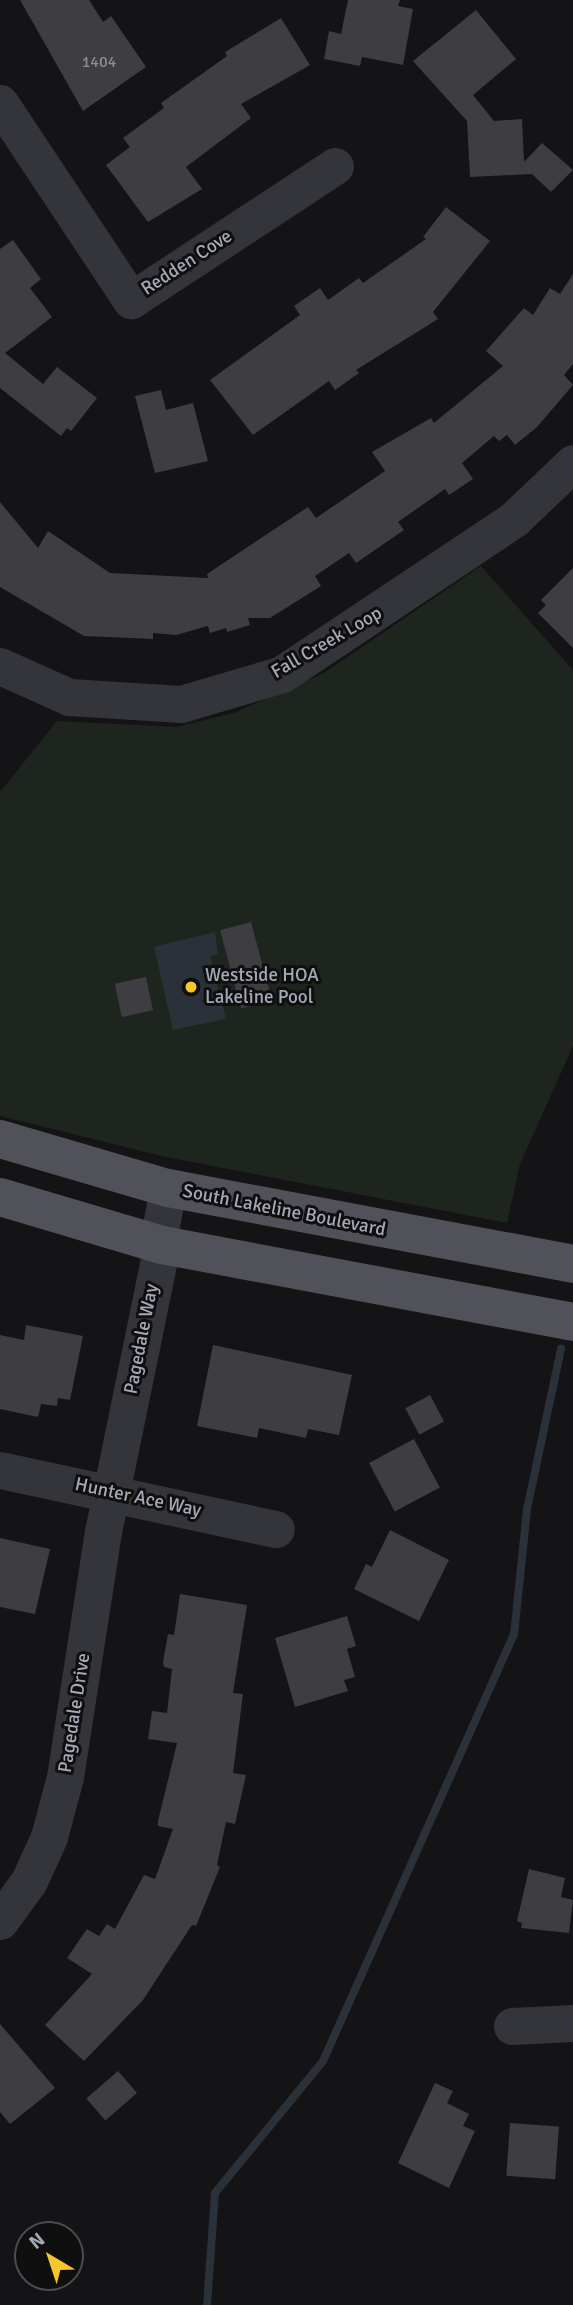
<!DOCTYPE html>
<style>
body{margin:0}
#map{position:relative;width:573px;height:2305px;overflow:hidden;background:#141315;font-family:Signika,sans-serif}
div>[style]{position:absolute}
.green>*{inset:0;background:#1e251f}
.water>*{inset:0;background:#2a3139}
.stream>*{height:8px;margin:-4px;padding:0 4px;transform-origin:4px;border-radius:4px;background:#2a3139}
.building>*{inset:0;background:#3e3d42;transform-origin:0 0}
.minor>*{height:37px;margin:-18.5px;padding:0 18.5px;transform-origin:18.5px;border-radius:18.5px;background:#34353a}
.major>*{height:38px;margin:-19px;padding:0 19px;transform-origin:19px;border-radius:19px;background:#505159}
.dots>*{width:19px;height:19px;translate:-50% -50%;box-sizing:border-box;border:4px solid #0f0f10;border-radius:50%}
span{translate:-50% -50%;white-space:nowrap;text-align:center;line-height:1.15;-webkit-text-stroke:6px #0f0f10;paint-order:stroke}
.number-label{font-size:16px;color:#8b8d99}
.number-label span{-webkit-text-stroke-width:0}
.street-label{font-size:19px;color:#a5a8b6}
.poi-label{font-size:19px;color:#a5a8b6}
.left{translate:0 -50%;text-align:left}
.north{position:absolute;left:14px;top:2221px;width:70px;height:70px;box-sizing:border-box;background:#0f0f10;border:2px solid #4b4c52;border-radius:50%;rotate:321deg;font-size:19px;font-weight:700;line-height:28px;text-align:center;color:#a5a8b6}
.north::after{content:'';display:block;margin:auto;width:24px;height:32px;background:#f5c72c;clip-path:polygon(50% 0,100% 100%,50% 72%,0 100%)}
</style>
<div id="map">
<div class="green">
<i style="clip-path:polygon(481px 566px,573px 670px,573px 1046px,520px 1164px,507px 1223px,161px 1156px,0 1116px,0 792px,57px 721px,176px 727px,234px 713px,324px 673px)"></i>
</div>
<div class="water">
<i style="clip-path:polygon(215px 932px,218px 954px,210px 956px,226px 1019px,173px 1030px,154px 947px)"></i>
</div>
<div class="stream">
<i style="left:207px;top:2305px;width:112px;rotate:-85.9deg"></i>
<i style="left:215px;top:2193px;width:171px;rotate:-50.7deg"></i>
<i style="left:323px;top:2061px;width:467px;rotate:-65.9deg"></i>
<i style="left:514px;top:1635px;width:127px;rotate:-84.1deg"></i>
<i style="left:527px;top:1509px;width:164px;rotate:-78deg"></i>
</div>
<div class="building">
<i style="clip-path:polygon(20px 0,89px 0,103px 22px,111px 16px,146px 67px,83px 111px)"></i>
<i style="clip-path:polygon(348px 0,400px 0,398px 6px,413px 9px,403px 65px,362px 57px,360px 66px,324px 59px,329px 31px,341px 34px)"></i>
<i style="clip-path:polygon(476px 10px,516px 59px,473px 95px,494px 121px,522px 119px,524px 162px,542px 143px,573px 170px,551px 192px,532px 174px,470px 177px,467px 121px,413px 61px)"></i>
<i style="clip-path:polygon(281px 18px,310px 65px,241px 104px,251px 118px,186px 167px,202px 189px,148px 222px,106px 165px,130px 147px,123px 138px,164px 108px,161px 103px,227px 56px,225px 52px)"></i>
<i style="clip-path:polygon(446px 207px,490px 241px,433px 312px,438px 319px,356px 370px,359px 373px,335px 390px,329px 381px,253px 435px,210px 380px,300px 315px,294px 306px,320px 288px,328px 300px,359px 278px,363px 283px,426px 239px,423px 237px)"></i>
<i style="clip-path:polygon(13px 240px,41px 279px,30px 288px,52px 317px,5px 353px,43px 384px,57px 367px,97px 398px,71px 431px,67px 428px,61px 436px,0 388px,0 249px)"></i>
<i style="clip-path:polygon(573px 274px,573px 364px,564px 375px,573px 385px,537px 427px,515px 445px,507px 435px,499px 441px,494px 436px,462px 463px,473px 479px,449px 495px,445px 489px,398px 522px,404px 530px,356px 563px,349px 553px,315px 576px,321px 586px,270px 618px,248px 618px,250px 625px,227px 632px,226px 628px,210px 633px,208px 626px,176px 635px,153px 633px,153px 639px,84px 636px,0 587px,0 502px,38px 548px,48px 531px,110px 573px,208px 578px,207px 574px,308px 507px,316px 518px,385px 471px,372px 452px,431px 418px,434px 423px,503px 366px,486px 351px,524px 308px,533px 315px,550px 288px,560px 294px)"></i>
<i style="clip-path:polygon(161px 390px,166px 410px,193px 403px,208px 461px,155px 473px,135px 396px)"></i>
<i style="clip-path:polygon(573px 568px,573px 648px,538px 613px,546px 605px,541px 600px)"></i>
<i style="left:251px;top:922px;width:81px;height:32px;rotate:75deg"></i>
<i style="left:146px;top:977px;width:34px;height:32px;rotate:78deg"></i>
<i style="clip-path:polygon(26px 1325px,83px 1336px,70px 1400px,58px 1398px,57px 1406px,41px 1404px,38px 1417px,0 1409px,0 1335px,24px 1340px)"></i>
<i style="clip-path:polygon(213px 1345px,352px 1375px,339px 1435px,308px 1429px,306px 1438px,259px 1428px,257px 1438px,197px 1426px)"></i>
<i style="left:430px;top:1395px;width:30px;height:28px;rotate:62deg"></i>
<i style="left:414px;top:1439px;width:55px;height:51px;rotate:62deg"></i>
<i style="clip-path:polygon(390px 1530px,449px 1560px,419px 1621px,354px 1589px,366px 1564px,372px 1567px)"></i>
<i style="clip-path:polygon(0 1538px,50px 1549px,35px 1614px,0 1607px)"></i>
<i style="clip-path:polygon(180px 1594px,247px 1605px,233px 1693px,243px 1694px,233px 1773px,246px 1775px,235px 1824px,226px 1822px,217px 1865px,220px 1867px,196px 1926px,192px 1925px,143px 2000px,84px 2061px,45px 2025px,92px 1974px,67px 1958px,87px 1929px,99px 1936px,107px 1924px,115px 1929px,144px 1875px,155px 1879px,173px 1829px,158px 1826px,158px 1821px,177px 1743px,148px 1739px,152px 1711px,167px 1713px,172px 1669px,164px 1667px,163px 1662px,168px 1634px,174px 1635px)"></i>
<i style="clip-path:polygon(347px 1616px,356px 1646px,347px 1649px,355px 1677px,344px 1680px,348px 1691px,295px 1707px,275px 1638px)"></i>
<i style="clip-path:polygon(529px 1869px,565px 1878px,561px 1897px,573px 1900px,569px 1933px,521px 1928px,522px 1923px,517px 1921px)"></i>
<i style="clip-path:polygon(0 2024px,55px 2088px,10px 2124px,0 2112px)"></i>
<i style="left:118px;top:2071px;width:29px;height:42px;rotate:49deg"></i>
<i style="clip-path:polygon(435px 2083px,453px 2091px,447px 2103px,469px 2114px,463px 2126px,475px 2131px,449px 2188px,398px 2163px)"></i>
<i style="left:510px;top:2123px;width:49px;height:53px;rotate:4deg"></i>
</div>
<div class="minor">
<i style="left:0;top:103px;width:237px;rotate:56.4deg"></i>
<i style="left:131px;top:300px;width:244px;rotate:-33.3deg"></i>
<i style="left:0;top:666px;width:76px;rotate:24.2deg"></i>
<i style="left:69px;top:697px;width:112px;rotate:3.6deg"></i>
<i style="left:181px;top:704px;width:105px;rotate:-16.5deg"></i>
<i style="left:282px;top:674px;width:279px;rotate:-33.7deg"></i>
<i style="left:514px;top:519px;width:81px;rotate:-43.5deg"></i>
<i style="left:0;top:1470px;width:282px;rotate:12.1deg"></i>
<i style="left:0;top:1921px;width:49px;rotate:-54.1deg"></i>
<i style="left:29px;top:1881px;width:48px;rotate:-65.6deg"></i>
<i style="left:49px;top:1837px;width:62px;rotate:-75.1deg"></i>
<i style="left:65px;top:1777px;width:248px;rotate:-81.2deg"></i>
<i style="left:103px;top:1532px;width:293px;rotate:-78.4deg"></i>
<i style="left:162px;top:1245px;width:5px;rotate:-143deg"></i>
<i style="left:158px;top:1242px;width:55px;rotate:-79.5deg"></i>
<i style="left:512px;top:2026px;width:61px;rotate:-2.8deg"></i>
</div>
<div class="major">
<i style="left:0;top:1139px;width:175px;rotate:16.3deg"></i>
<i style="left:168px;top:1188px;width:412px;rotate:10.6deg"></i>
<i style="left:0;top:1197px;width:169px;rotate:16.5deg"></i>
<i style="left:162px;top:1245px;width:418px;rotate:10.6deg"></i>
</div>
<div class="dots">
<i style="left:191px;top:987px;background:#f5c72c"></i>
</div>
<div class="number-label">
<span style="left:99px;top:62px">1404</span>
</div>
<div class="street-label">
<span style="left:187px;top:263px;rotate:-33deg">Redden Cove</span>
<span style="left:327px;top:643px;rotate:-30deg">Fall Creek Loop</span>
<span style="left:284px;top:1211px;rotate:11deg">South Lakeline Boulevard</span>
<span style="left:142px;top:1339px;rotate:-79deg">Pagedale Way</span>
<span style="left:138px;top:1498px;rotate:12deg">Hunter Ace Way</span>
<span style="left:75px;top:1713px;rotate:-81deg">Pagedale Drive</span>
</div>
<div class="poi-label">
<span class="left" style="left:205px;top:987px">Westside HOA<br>Lakeline Pool</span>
</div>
<div class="north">N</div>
</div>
